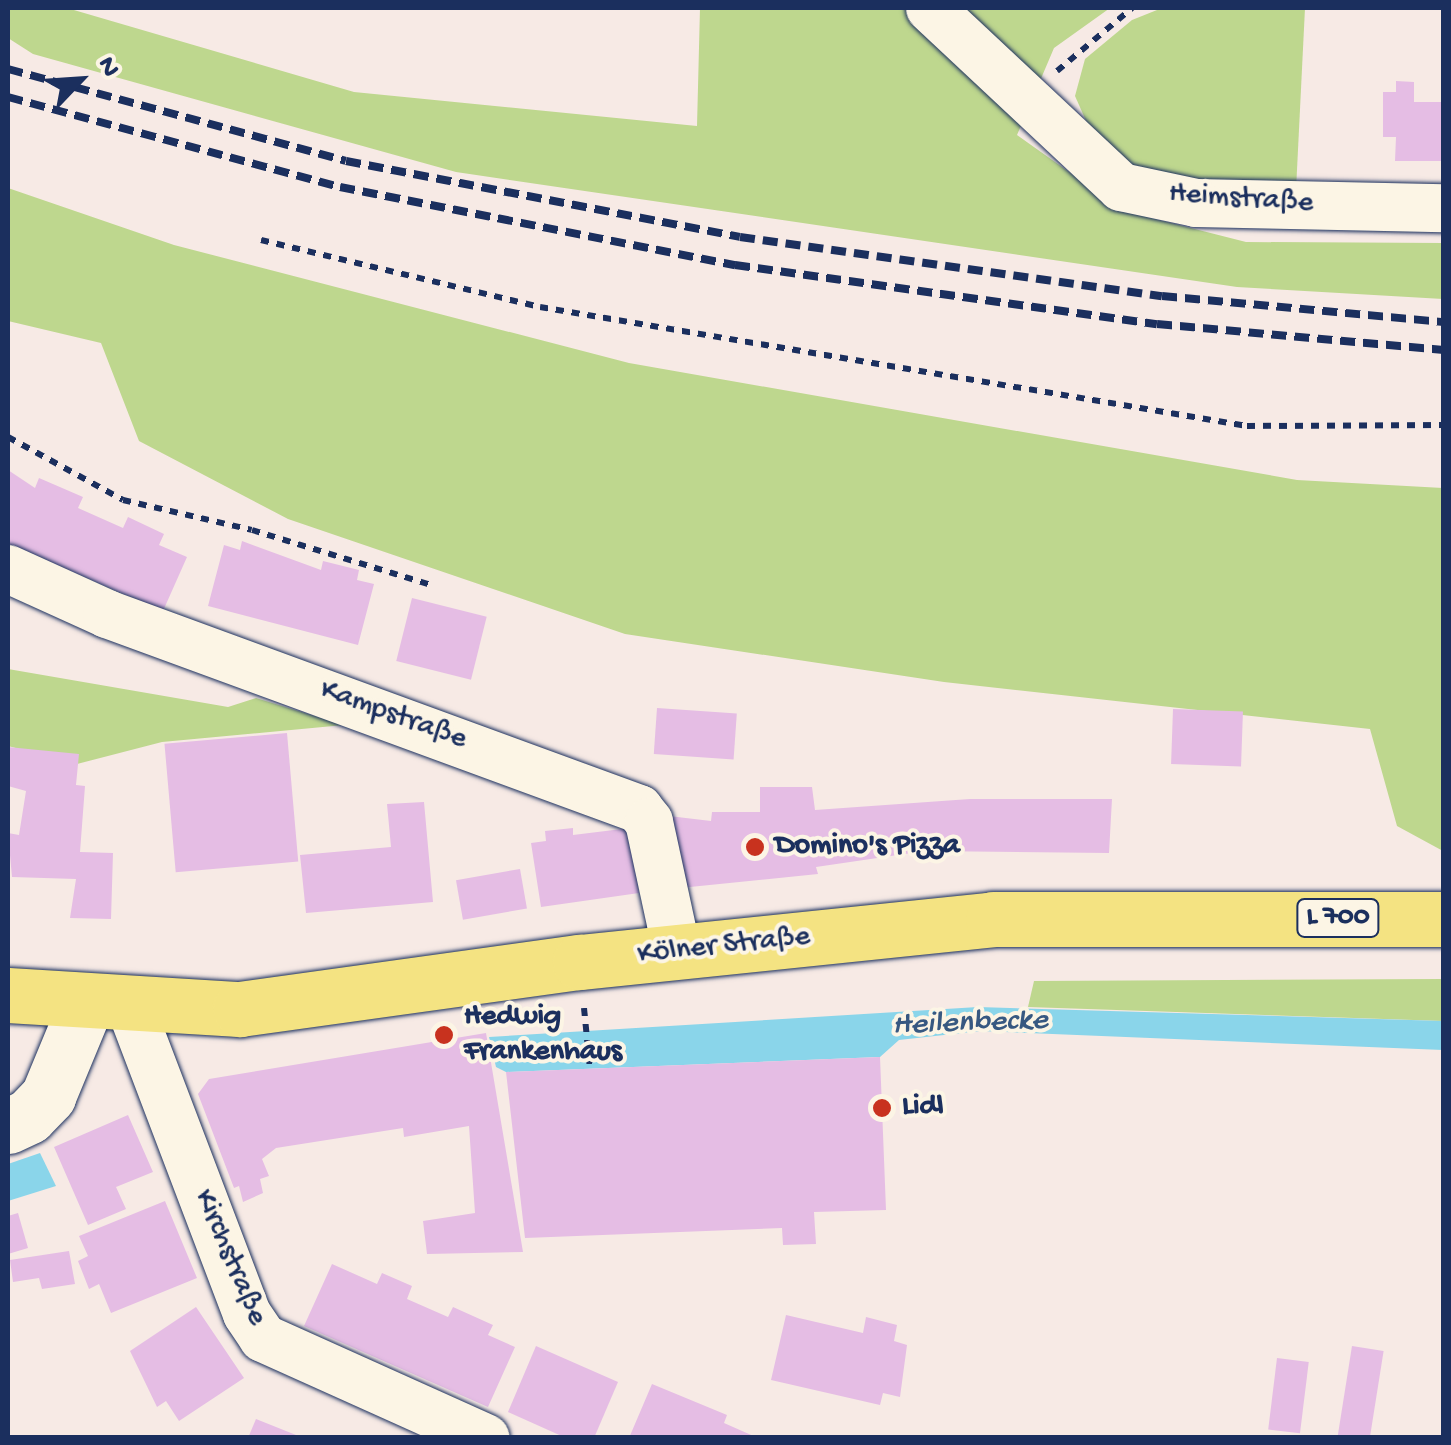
<!DOCTYPE html>
<meta charset="utf-8">
<style>
body{margin:0}
#map{position:relative;width:1451px;height:1445px;overflow:hidden;background:#f7eae5;font-family:"Gochi Hand",sans-serif}
div>[style]{position:absolute}
.green>*{inset:0;background:#bed78e}
.water>*{inset:0;background:#8ad5ea}
.building>*{inset:0;background:#e5bde4;transform-origin:0 0}
.path>*{height:6px;margin-top:-3px;transform-origin:0;background:repeating-linear-gradient(90deg,#1b2f5e 0 8px,transparent 0 16px)}
.roads{filter:drop-shadow(0 0 2px #1b2f5e) drop-shadow(0 0 2px #1b2f5e)}
.street>*{height:48px;margin:-24px;padding:0 24px;transform-origin:24px;border-radius:24px;background:#fcf5e5}
.secondary>*{height:55px;margin:-27.5px;padding:0 27.5px;transform-origin:27.5px;border-radius:27.5px;background:#fcf5e5}
.primary>*{height:55px;margin:-27.5px;padding:0 27.5px;transform-origin:27.5px;border-radius:27.5px;background:#f4e382}
.rail>*{height:8px;margin-top:-4px;transform-origin:0;background:repeating-linear-gradient(90deg,#1b2f5e 0 15px,transparent 0 23px)}
.dots>*{width:28px;height:28px;translate:-50% -50%;box-sizing:border-box;border:5px solid #fcf5e5;border-radius:50%}
span{translate:-50% -50%;white-space:nowrap;text-align:center;line-height:1.15;-webkit-text-stroke:8px #fcf5e5;paint-order:stroke}
.shield-label span{padding:2px 8px;background:#fcf5e5;border:2px solid;border-radius:8px;-webkit-text-stroke-width:0}
.shield-label{font-size:28px;color:#1b2f5e;font-weight:700}
.street-label{font-size:30px;color:#1b2f5e}
.poi-label{font-size:30px;color:#1b2f5e;font-weight:700}
.left{translate:0 -50%;text-align:left}
.water-label{font-size:32px;color:#375881;font-style:italic}
.frame{position:absolute;inset:0;border:10px solid #1b2f5e;pointer-events:none}
.north{position:absolute;left:30px;top:30px;width:100px;height:100px;-webkit-text-stroke:8px #fcf5e5;paint-order:stroke;rotate:65deg;font-size:28px;font-weight:700;line-height:40px;text-align:center;color:#1b2f5e}
.north::after{content:'';display:block;margin:auto;width:35px;height:45px;background:#1b2f5e;clip-path:polygon(50% 0,100% 100%,50% 72%,0 100%)}
</style>
<div id="map">
<div class="green">
<i style="clip-path:polygon(8px 8px,67px 8px,354px 92px,697px 126px,700px 8px,1110px 8px,1054px 48px,1017px 135px,1124px 211px,1246px 242px,1443px 243px,1443px 299px,1237px 287px,456px 172px,33px 54px,8px 38px)"></i>
<i style="clip-path:polygon(1162px 8px,1305px 8px,1296px 190px,1143px 173px,1095px 141px,1075px 96px,1085px 59px,1132px 20px)"></i>
<i style="clip-path:polygon(8px 188px,174px 245px,629px 363px,1297px 480px,1443px 488px,1443px 851px,1397px 826px,1370px 729px,944px 682px,625px 634px,288px 519px,139px 441px,101px 343px,8px 321px)"></i>
<i style="clip-path:polygon(8px 669px,228px 707px,256px 698px,344px 725px,162px 742px,77px 764px,8px 746px)"></i>
<i style="clip-path:polygon(1443px 979px,1443px 1021px,1028px 1007px,1034px 981px)"></i>
</div>
<div class="water">
<i style="clip-path:polygon(978px 1007px,1444px 1021px,1443px 1050px,980px 1031px,899px 1040px,880px 1057px,506px 1072px,496px 1067px,489px 1037px)"></i>
<i style="clip-path:polygon(40px 1153px,56px 1186px,8px 1201px,8px 1164px)"></i>
</div>
<div class="building">
<i style="clip-path:polygon(1396px 81px,1414px 82px,1414px 102px,1444px 102px,1444px 161px,1395px 161px,1396px 137px,1383px 137px,1383px 92px,1396px 92px)"></i>
<i style="clip-path:polygon(8px 470px,35px 488px,39px 478px,83px 497px,78px 508px,123px 528px,128px 517px,164px 534px,159px 545px,187px 557px,163px 611px,8px 544px)"></i>
<i style="clip-path:polygon(242px 541px,321px 570px,323px 561px,359px 570px,357px 580px,374px 584px,358px 645px,208px 606px,224px 545px,240px 550px)"></i>
<i style="left:412px;top:598px;width:77px;height:65px;rotate:14deg"></i>
<i style="left:657px;top:708px;width:80px;height:46px;rotate:4deg"></i>
<i style="left:1173px;top:709px;width:70px;height:55px;rotate:2deg"></i>
<i style="left:287px;top:733px;width:129px;height:123px;rotate:85deg"></i>
<i style="clip-path:polygon(8px 747px,79px 754px,76px 785px,85px 786px,80px 852px,113px 853px,111px 919px,70px 918px,76px 879px,12px 877px,8px 833px,19px 835px,26px 791px,8px 786px)"></i>
<i style="clip-path:polygon(760px 787px,812px 787px,815px 810px,970px 799px,1112px 799px,1109px 853px,925px 851px,816px 867px,818px 874px,680px 888px,669px 816px,711px 821px,712px 812px,760px 812px)"></i>
<i style="clip-path:polygon(424px 802px,433px 902px,306px 913px,300px 855px,391px 847px,387px 804px)"></i>
<i style="clip-path:polygon(573px 828px,573px 835px,630px 828px,639px 893px,541px 907px,531px 843px,546px 841px,545px 831px)"></i>
<i style="left:520px;top:869px;width:40px;height:65px;rotate:80deg"></i>
<i style="clip-path:polygon(486px 1033px,523px 1252px,427px 1254px,423px 1221px,475px 1213px,469px 1126px,404px 1137px,403px 1128px,276px 1148px,262px 1159px,269px 1176px,260px 1179px,263px 1193px,243px 1202px,239px 1186px,234px 1188px,198px 1094px,209px 1079px)"></i>
<i style="clip-path:polygon(880px 1057px,886px 1210px,814px 1212px,816px 1244px,783px 1245px,782px 1228px,525px 1238px,506px 1072px)"></i>
<i style="clip-path:polygon(128px 1115px,153px 1172px,116px 1187px,126px 1209px,88px 1225px,54px 1147px)"></i>
<i style="clip-path:polygon(165px 1201px,197px 1278px,111px 1313px,99px 1284px,89px 1289px,78px 1261px,88px 1256px,79px 1236px)"></i>
<i style="clip-path:polygon(18px 1213px,28px 1248px,8px 1254px,8px 1216px)"></i>
<i style="clip-path:polygon(69px 1251px,75px 1284px,42px 1289px,39px 1278px,13px 1282px,10px 1260px)"></i>
<i style="clip-path:polygon(332px 1264px,377px 1284px,382px 1273px,412px 1286px,407px 1299px,448px 1317px,453px 1307px,493px 1325px,488px 1335px,515px 1347px,488px 1407px,304px 1326px)"></i>
<i style="clip-path:polygon(196px 1307px,244px 1378px,179px 1421px,166px 1401px,157px 1407px,130px 1351px)"></i>
<i style="clip-path:polygon(786px 1315px,863px 1333px,866px 1317px,897px 1325px,894px 1341px,907px 1345px,900px 1397px,883px 1393px,880px 1405px,771px 1380px)"></i>
<i style="clip-path:polygon(536px 1346px,618px 1382px,594px 1438px,566px 1438px,508px 1412px)"></i>
<i style="left:1352px;top:1346px;width:32px;height:93px;rotate:9deg"></i>
<i style="left:1277px;top:1358px;width:32px;height:72px;rotate:7deg"></i>
<i style="clip-path:polygon(652px 1384px,727px 1415px,724px 1423px,758px 1438px,629px 1438px)"></i>
<i style="clip-path:polygon(256px 1419px,301px 1437px,301px 1438px,248px 1438px)"></i>
</div>
<div class="path">
<i style="left:1057px;top:71px;width:98px;rotate:-40deg"></i>
<i style="left:261px;top:240px;width:287px;rotate:13.5deg"></i>
<i style="left:540px;top:307px;width:717px;rotate:9.55deg"></i>
<i style="left:1247px;top:426px;width:197px;rotate:-0.3deg"></i>
<i style="left:8px;top:437px;width:131px;rotate:28.7deg"></i>
<i style="left:123px;top:500px;width:132px;rotate:13.1deg"></i>
<i style="left:252px;top:530px;width:187px;rotate:17.1deg"></i>
<i style="left:584px;top:1008px;width:61px;rotate:84.4deg"></i>
</div>
<div class="roads">
<div class="street">
<i style="left:930px;top:8px;width:262px;rotate:43.1deg"></i>
<i style="left:1121px;top:187px;width:77px;rotate:12deg"></i>
<i style="left:1196px;top:203px;width:248px;rotate:1.2deg"></i>
<i style="left:8px;top:569px;width:109px;rotate:24.4deg"></i>
<i style="left:107px;top:614px;width:567px;rotate:20.13deg"></i>
<i style="left:639px;top:809px;width:16px;rotate:52deg"></i>
<i style="left:649px;top:822px;width:132px;rotate:77.8deg"></i>
<i style="left:130px;top:1006px;width:329px;rotate:69.2deg"></i>
<i style="left:247px;top:1314px;width:29px;rotate:56deg"></i>
<i style="left:263px;top:1338px;width:244px;rotate:24.2deg"></i>
</div>
<div class="secondary">
<i style="left:8px;top:1126px;width:23px;rotate:-25deg"></i>
<i style="left:29px;top:1116px;width:28px;rotate:-46deg"></i>
<i style="left:48px;top:1096px;width:102px;rotate:-67.5deg"></i>
</div>
<div class="primary">
<i style="left:8px;top:995px;width:232px;rotate:3.5deg"></i>
<i style="left:240px;top:1009px;width:343px;rotate:-7.9deg"></i>
<i style="left:580px;top:962px;width:415px;rotate:-5.9deg"></i>
<i style="left:993px;top:919px;width:451px"></i>
</div>
</div>
<div class="rail">
<i style="left:8px;top:69px;width:350px;rotate:15.2deg"></i>
<i style="left:346px;top:161px;width:401px;rotate:10.9deg"></i>
<i style="left:740px;top:237px;width:426px;rotate:8deg"></i>
<i style="left:1162px;top:296px;width:283px;rotate:5.3deg"></i>
<i style="left:8px;top:97px;width:344px;rotate:15.2deg"></i>
<i style="left:340px;top:187px;width:403px;rotate:11.2deg"></i>
<i style="left:735px;top:265px;width:426px;rotate:8deg"></i>
<i style="left:1157px;top:324px;width:288px;rotate:5.2deg"></i>
</div>
<div class="dots">
<i style="left:755px;top:847px;background:#c8321e"></i>
<i style="left:444px;top:1035px;background:#c8321e"></i>
<i style="left:882px;top:1108px;background:#c8321e"></i>
</div>
<div class="shield-label">
<span style="left:1338px;top:918px">L 700</span>
</div>
<div class="street-label">
<span style="left:1241px;top:200px;rotate:4deg">Heimstraße</span>
<span style="left:393px;top:716px;rotate:20deg">Kampstraße</span>
<span style="left:724px;top:947px;rotate:-6deg">Kölner Straße</span>
<span style="left:229px;top:1258px;rotate:67deg">Kirchstraße</span>
</div>
<div class="poi-label">
<span class="left" style="left:775px;top:847px">Domino's Pizza</span>
<span class="left" style="left:464px;top:1035px">Hedwig<br>Frankenhaus</span>
<span class="left" style="left:902px;top:1108px">Lidl</span>
</div>
<div class="water-label">
<span style="left:970px;top:1024px;rotate:-2deg">Heilenbecke</span>
</div>
<div class="frame"></div>
<div class="north">N</div>
</div>
